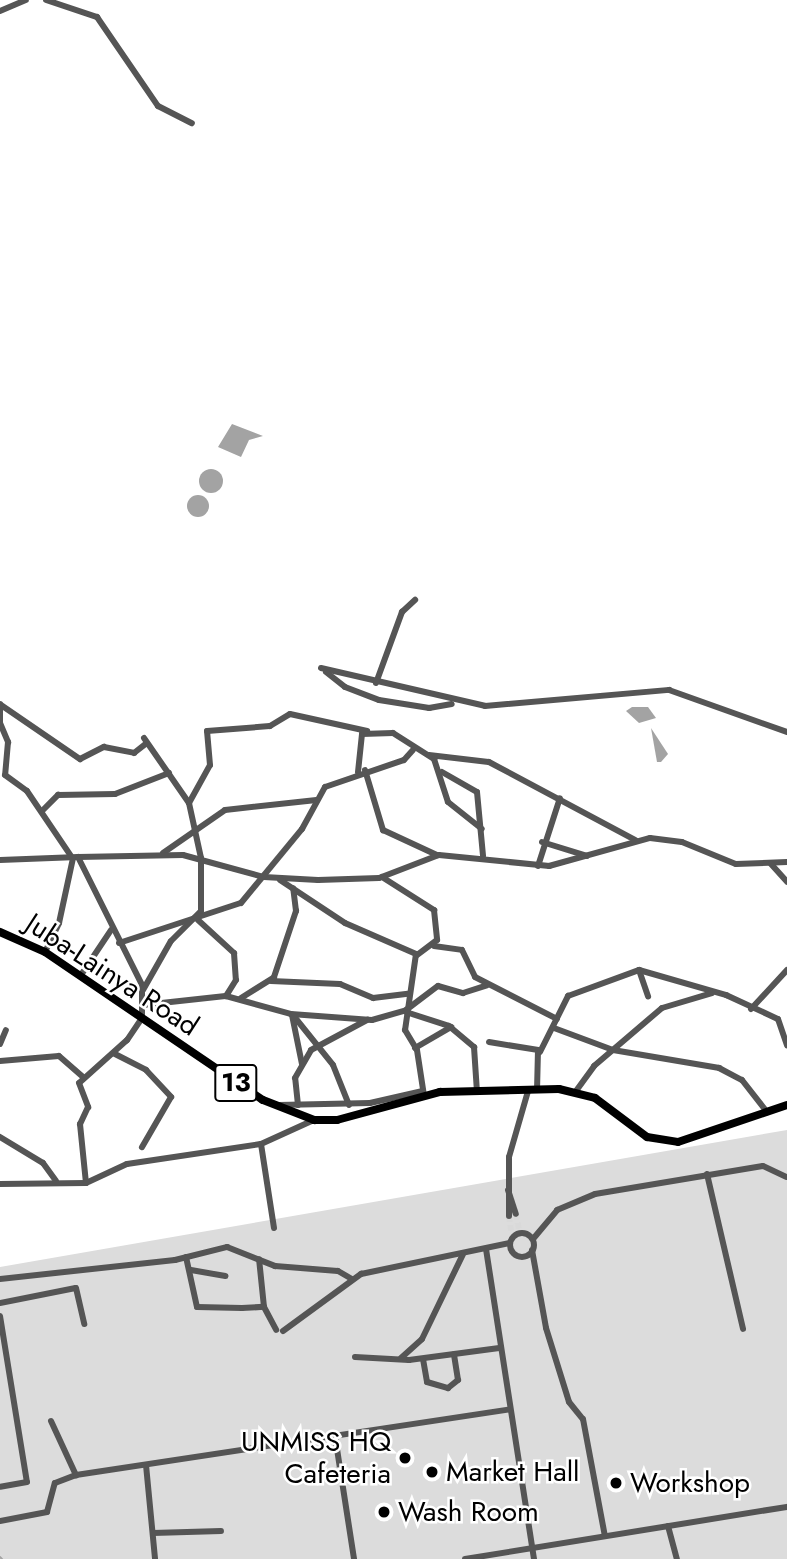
<!DOCTYPE html>
<style>
body{margin:0}
#map{position:relative;width:787px;height:1559px;overflow:hidden;background:#fff;font-family:Jost,sans-serif}
div>[style]{position:absolute}
.green>*{inset:0;background:#dcdcdc}
.water>*{inset:0;background:#a3a3a3}
.round{border-radius:50%}
.stream>*{height:2px;margin:-1px;padding:0 1px;transform-origin:1px;border-radius:1px;background:#a3a3a3}
.minor-tunnel>*{height:6px;margin-top:-3px;transform-origin:0;background:repeating-linear-gradient(90deg,#d9d9d9 0 6px,transparent 0 9px)}
.minor>*{height:6px;margin:-3px;padding:0 3px;transform-origin:3px;border-radius:3px;background:#555}
.minor>.ring{margin:-3px;padding:0;box-sizing:content-box;background:none;border:6px solid #555;border-radius:50%}
.major>*{height:8px;margin:-4px;padding:0 4px;transform-origin:4px;border-radius:4px;background:#000}
.dots>*{width:19px;height:19px;translate:-50% -50%;box-sizing:border-box;border:4px solid #fff;border-radius:50%}
span{translate:-50% -50%;white-space:nowrap;text-align:center;line-height:1.15;-webkit-text-stroke:5px #fff;paint-order:stroke}
.shield-label span{padding:2px 5px;background:#fff;border:2px solid;border-radius:5px;-webkit-text-stroke-width:0}
.shield-label{font-size:26px;color:#000;font-weight:700}
.street-label{font-size:28px;color:#000}
.poi-label{font-size:28px;color:#000}
.right{translate:-100% -50%;text-align:right}
.left{translate:0 -50%;text-align:left}
</style>
<div id="map">
<div class="green">
<i style="clip-path:polygon(787px 1130px,787px 1559px,0 1559px,0 1267px)"></i>
</div>
<div class="water">
<i style="clip-path:polygon(232px 424px,263px 436px,249px 440px,241px 457px,218px 447px)"></i>
<i class="round" style="left:199px;top:469px;width:24px;height:24px"></i>
<i class="round" style="left:187px;top:495px;width:22px;height:22px"></i>
<i style="clip-path:polygon(632px 707px,648px 707px,656px 718px,639px 723px,626px 711px)"></i>
<i style="clip-path:polygon(651px 728px,668px 754px,661px 762px,657px 762px)"></i>
</div>
<div class="stream">
<i style="left:0;top:1557px;width:3px;rotate:45deg"></i>
</div>
<div class="minor-tunnel">
<i style="left:516px;top:1214px;width:15px;rotate:79deg"></i>
<i style="left:509px;top:1216px;width:15px;rotate:82deg"></i>
</div>
<div class="minor">
<i style="left:46px;top:0;width:54px;rotate:18.4deg"></i>
<i style="left:97px;top:17px;width:108px;rotate:55.6deg"></i>
<i style="left:158px;top:106px;width:38px;rotate:27deg"></i>
<i style="left:0;top:11px;width:28px;rotate:-23deg"></i>
<i style="left:321px;top:668px;width:168px;rotate:13deg"></i>
<i style="left:485px;top:706px;width:185px;rotate:-5deg"></i>
<i style="left:669px;top:690px;width:125px;rotate:19.6deg"></i>
<i style="left:326px;top:672px;width:24px;rotate:38deg"></i>
<i style="left:345px;top:687px;width:36px;rotate:21deg"></i>
<i style="left:379px;top:700px;width:51px;rotate:9.1deg"></i>
<i style="left:429px;top:708px;width:23px;rotate:-10deg"></i>
<i style="left:376px;top:683px;width:76px;rotate:-69.9deg"></i>
<i style="left:402px;top:612px;width:18px;rotate:-43deg"></i>
<i style="left:1px;top:705px;width:96px;rotate:34.4deg"></i>
<i style="left:80px;top:759px;width:27px;rotate:-27deg"></i>
<i style="left:104px;top:747px;width:31px;rotate:11deg"></i>
<i style="left:134px;top:753px;width:16px;rotate:-38deg"></i>
<i style="left:0;top:723px;width:21px;rotate:67deg"></i>
<i style="left:8px;top:742px;width:33px;rotate:95deg"></i>
<i style="left:5px;top:775px;width:27px;rotate:36deg"></i>
<i style="left:27px;top:791px;width:78px;rotate:55.9deg"></i>
<i style="left:0;top:723px;width:19px;rotate:-90deg"></i>
<i style="left:144px;top:738px;width:79px;rotate:55.3deg"></i>
<i style="left:429px;top:755px;width:60px;rotate:6.7deg"></i>
<i style="left:489px;top:762px;width:166px;rotate:28.1deg"></i>
<i style="left:365px;top:770px;width:63px;rotate:73.3deg"></i>
<i style="left:383px;top:830px;width:60px;rotate:24.8deg"></i>
<i style="left:358px;top:772px;width:38px;rotate:-84deg"></i>
<i style="left:362px;top:734px;width:31px;rotate:-2deg"></i>
<i style="left:393px;top:733px;width:49px;rotate:32.4deg"></i>
<i style="left:434px;top:759px;width:45px;rotate:72deg"></i>
<i style="left:448px;top:802px;width:43px;rotate:38.5deg"></i>
<i style="left:442px;top:772px;width:40px;rotate:29.7deg"></i>
<i style="left:477px;top:792px;width:64px;rotate:84.6deg"></i>
<i style="left:42px;top:811px;width:23px;rotate:-45deg"></i>
<i style="left:58px;top:795px;width:57px;rotate:-1deg"></i>
<i style="left:115px;top:794px;width:58px;rotate:-21.3deg"></i>
<i style="left:542px;top:842px;width:47px;rotate:17.3deg"></i>
<i style="left:163px;top:853px;width:75px;rotate:-34.7deg"></i>
<i style="left:225px;top:810px;width:92px;rotate:-6.3deg"></i>
<i style="left:78px;top:857px;width:105px;rotate:-1.1deg"></i>
<i style="left:183px;top:855px;width:84px;rotate:15.2deg"></i>
<i style="left:264px;top:877px;width:54px;rotate:3.2deg"></i>
<i style="left:318px;top:880px;width:61px;rotate:-1.9deg"></i>
<i style="left:379px;top:878px;width:64px;rotate:-21deg"></i>
<i style="left:439px;top:855px;width:111px;rotate:5.7deg"></i>
<i style="left:549px;top:866px;width:105px;rotate:-15.5deg"></i>
<i style="left:650px;top:838px;width:32px;rotate:7deg"></i>
<i style="left:682px;top:842px;width:58px;rotate:22.2deg"></i>
<i style="left:736px;top:864px;width:51px;rotate:-2.2deg"></i>
<i style="left:0;top:860px;width:78px;rotate:-2.2deg"></i>
<i style="left:78px;top:857px;width:143px;rotate:63.4deg"></i>
<i style="left:142px;top:985px;width:33px;rotate:90deg"></i>
<i style="left:142px;top:1018px;width:27px;rotate:124deg"></i>
<i style="left:127px;top:1040px;width:64px;rotate:138.1deg"></i>
<i style="left:79px;top:1083px;width:26px;rotate:69deg"></i>
<i style="left:88px;top:1107px;width:19px;rotate:115deg"></i>
<i style="left:80px;top:1124px;width:59px;rotate:84.2deg"></i>
<i style="left:771px;top:864px;width:24px;rotate:48deg"></i>
<i style="left:538px;top:866px;width:71px;rotate:-72.1deg"></i>
<i style="left:382px;top:877px;width:62px;rotate:32.4deg"></i>
<i style="left:434px;top:910px;width:30px;rotate:84deg"></i>
<i style="left:437px;top:940px;width:26px;rotate:143deg"></i>
<i style="left:280px;top:880px;width:78px;rotate:33.5deg"></i>
<i style="left:345px;top:923px;width:77px;rotate:23.6deg"></i>
<i style="left:416px;top:954px;width:77px;rotate:98.2deg"></i>
<i style="left:405px;top:1030px;width:23px;rotate:59deg"></i>
<i style="left:417px;top:1050px;width:47px;rotate:81.3deg"></i>
<i style="left:198px;top:920px;width:49px;rotate:42.5deg"></i>
<i style="left:234px;top:953px;width:27px;rotate:86deg"></i>
<i style="left:236px;top:980px;width:19px;rotate:122deg"></i>
<i style="left:119px;top:943px;width:128px;rotate:-18.2deg"></i>
<i style="left:241px;top:903px;width:96px;rotate:-50.5deg"></i>
<i style="left:302px;top:829px;width:48px;rotate:-61.3deg"></i>
<i style="left:325px;top:787px;width:83px;rotate:-18.9deg"></i>
<i style="left:404px;top:760px;width:13px;rotate:-48deg"></i>
<i style="left:434px;top:946px;width:28px;rotate:8deg"></i>
<i style="left:462px;top:950px;width:30px;rotate:64deg"></i>
<i style="left:475px;top:977px;width:92px;rotate:27.1deg"></i>
<i style="left:45px;top:952px;width:32px;rotate:-64deg"></i>
<i style="left:59px;top:923px;width:66px;rotate:-77.8deg"></i>
<i style="left:639px;top:970px;width:28px;rotate:71deg"></i>
<i style="left:81px;top:975px;width:54px;rotate:-56.3deg"></i>
<i style="left:271px;top:981px;width:69px;rotate:2.5deg"></i>
<i style="left:340px;top:984px;width:36px;rotate:23deg"></i>
<i style="left:373px;top:998px;width:35px;rotate:-7deg"></i>
<i style="left:143px;top:990px;width:56px;rotate:-60.3deg"></i>
<i style="left:171px;top:941px;width:42px;rotate:-45deg"></i>
<i style="left:201px;top:911px;width:53px;rotate:-90deg"></i>
<i style="left:201px;top:858px;width:56px;rotate:-102.3deg"></i>
<i style="left:189px;top:803px;width:43px;rotate:-61.1deg"></i>
<i style="left:210px;top:765px;width:34px;rotate:-95deg"></i>
<i style="left:207px;top:731px;width:63px;rotate:-4.5deg"></i>
<i style="left:270px;top:726px;width:23px;rotate:-31deg"></i>
<i style="left:290px;top:714px;width:79px;rotate:12.4deg"></i>
<i style="left:241px;top:998px;width:39px;rotate:-32deg"></i>
<i style="left:274px;top:977px;width:70px;rotate:-71.6deg"></i>
<i style="left:296px;top:911px;width:23px;rotate:-97deg"></i>
<i style="left:143px;top:1005px;width:83px;rotate:-6.2deg"></i>
<i style="left:226px;top:996px;width:67px;rotate:15.5deg"></i>
<i style="left:291px;top:1014px;width:81px;rotate:4.2deg"></i>
<i style="left:372px;top:1020px;width:35px;rotate:-16deg"></i>
<i style="left:406px;top:1010px;width:40px;rotate:-37deg"></i>
<i style="left:438px;top:986px;width:26px;rotate:16deg"></i>
<i style="left:463px;top:993px;width:25px;rotate:-18deg"></i>
<i style="left:751px;top:1009px;width:53px;rotate:-47.3deg"></i>
<i style="left:406px;top:1012px;width:45px;rotate:18deg"></i>
<i style="left:449px;top:1026px;width:33px;rotate:40deg"></i>
<i style="left:474px;top:1047px;width:45px;rotate:86.2deg"></i>
<i style="left:292px;top:1015px;width:50px;rotate:78.5deg"></i>
<i style="left:293px;top:1015px;width:64px;rotate:51.3deg"></i>
<i style="left:333px;top:1065px;width:43px;rotate:68.2deg"></i>
<i style="left:554px;top:1028px;width:63px;rotate:20.4deg"></i>
<i style="left:613px;top:1050px;width:108px;rotate:9.6deg"></i>
<i style="left:719px;top:1068px;width:26px;rotate:28deg"></i>
<i style="left:742px;top:1080px;width:41px;rotate:52deg"></i>
<i style="left:489px;top:1042px;width:50px;rotate:9.3deg"></i>
<i style="left:538px;top:1050px;width:40px;rotate:91.4deg"></i>
<i style="left:0;top:1044px;width:15px;rotate:-67deg"></i>
<i style="left:415px;top:1048px;width:42px;rotate:-30.3deg"></i>
<i style="left:540px;top:1052px;width:63px;rotate:-63.4deg"></i>
<i style="left:568px;top:996px;width:76px;rotate:-20.1deg"></i>
<i style="left:639px;top:970px;width:91px;rotate:16deg"></i>
<i style="left:726px;top:995px;width:57px;rotate:24.8deg"></i>
<i style="left:778px;top:1019px;width:28px;rotate:71deg"></i>
<i style="left:115px;top:1054px;width:35px;rotate:27deg"></i>
<i style="left:146px;top:1070px;width:37px;rotate:47deg"></i>
<i style="left:171px;top:1097px;width:58px;rotate:120.1deg"></i>
<i style="left:0;top:1061px;width:59px;rotate:-4.8deg"></i>
<i style="left:59px;top:1056px;width:33px;rotate:41deg"></i>
<i style="left:576px;top:1091px;width:31px;rotate:-54deg"></i>
<i style="left:594px;top:1066px;width:89px;rotate:-40.5deg"></i>
<i style="left:662px;top:1008px;width:52px;rotate:-16.7deg"></i>
<i style="left:279px;top:1105px;width:91px;rotate:-1.3deg"></i>
<i style="left:370px;top:1103px;width:54px;rotate:-12.8deg"></i>
<i style="left:298px;top:1105px;width:27px;rotate:-96deg"></i>
<i style="left:295px;top:1078px;width:32px;rotate:-60deg"></i>
<i style="left:311px;top:1050px;width:64px;rotate:-28.2deg"></i>
<i style="left:0;top:1137px;width:50px;rotate:31.2deg"></i>
<i style="left:43px;top:1163px;width:22px;rotate:54deg"></i>
<i style="left:261px;top:1144px;width:85px;rotate:81.2deg"></i>
<i style="left:707px;top:1174px;width:159px;rotate:76.9deg"></i>
<i style="left:0;top:1184px;width:86px;rotate:-0.7deg"></i>
<i style="left:86px;top:1183px;width:45px;rotate:-24.9deg"></i>
<i style="left:127px;top:1164px;width:135px;rotate:-8.5deg"></i>
<i style="left:261px;top:1144px;width:58px;rotate:-24.4deg"></i>
<i style="left:508px;top:1190px;width:25px;rotate:72deg"></i>
<i style="left:509px;top:1216px;width:59px;rotate:-90deg"></i>
<i style="left:509px;top:1157px;width:69px;rotate:-73.9deg"></i>
<i class="ring" style="left:510px;top:1233px;width:18px;height:18px"></i>
<i style="left:533px;top:1239px;width:38px;rotate:-50deg"></i>
<i style="left:557px;top:1210px;width:41px;rotate:-22.8deg"></i>
<i style="left:595px;top:1194px;width:170px;rotate:-9.5deg"></i>
<i style="left:763px;top:1166px;width:26px;rotate:25deg"></i>
<i style="left:486px;top:1249px;width:314px;rotate:81.2deg"></i>
<i style="left:532px;top:1250px;width:79px;rotate:79.8deg"></i>
<i style="left:546px;top:1328px;width:77px;rotate:72.7deg"></i>
<i style="left:569px;top:1402px;width:22px;rotate:51deg"></i>
<i style="left:583px;top:1419px;width:119px;rotate:79.4deg"></i>
<i style="left:186px;top:1257px;width:51px;rotate:77.6deg"></i>
<i style="left:197px;top:1307px;width:45px;rotate:1.3deg"></i>
<i style="left:242px;top:1308px;width:22px;rotate:-3deg"></i>
<i style="left:264px;top:1307px;width:48px;rotate:-95.9deg"></i>
<i style="left:191px;top:1270px;width:35px;rotate:10deg"></i>
<i style="left:0;top:1279px;width:176px;rotate:-6.2deg"></i>
<i style="left:175px;top:1260px;width:54px;rotate:-14deg"></i>
<i style="left:227px;top:1247px;width:52px;rotate:21.6deg"></i>
<i style="left:275px;top:1266px;width:63px;rotate:4.5deg"></i>
<i style="left:338px;top:1271px;width:16px;rotate:30deg"></i>
<i style="left:0;top:1303px;width:77px;rotate:-11.2deg"></i>
<i style="left:76px;top:1288px;width:37px;rotate:77deg"></i>
<i style="left:264px;top:1307px;width:26px;rotate:62deg"></i>
<i style="left:0;top:1316px;width:168px;rotate:80.8deg"></i>
<i style="left:27px;top:1482px;width:27px;rotate:170deg"></i>
<i style="left:283px;top:1331px;width:97px;rotate:-36.2deg"></i>
<i style="left:361px;top:1274px;width:152px;rotate:-11.8deg"></i>
<i style="left:355px;top:1357px;width:54px;rotate:3.2deg"></i>
<i style="left:409px;top:1360px;width:91px;rotate:-7.6deg"></i>
<i style="left:401px;top:1358px;width:28px;rotate:-42deg"></i>
<i style="left:422px;top:1339px;width:94px;rotate:-64.2deg"></i>
<i style="left:423px;top:1359px;width:23px;rotate:80deg"></i>
<i style="left:427px;top:1382px;width:22px;rotate:16deg"></i>
<i style="left:448px;top:1388px;width:13px;rotate:-39deg"></i>
<i style="left:458px;top:1380px;width:26px;rotate:-99deg"></i>
<i style="left:51px;top:1421px;width:60px;rotate:65.2deg"></i>
<i style="left:335px;top:1436px;width:124px;rotate:81.2deg"></i>
<i style="left:146px;top:1465px;width:94px;rotate:84.5deg"></i>
<i style="left:0;top:1521px;width:48px;rotate:-10.8deg"></i>
<i style="left:47px;top:1512px;width:30px;rotate:-75deg"></i>
<i style="left:55px;top:1483px;width:22px;rotate:-21deg"></i>
<i style="left:76px;top:1475px;width:437px;rotate:-8.6deg"></i>
<i style="left:668px;top:1526px;width:34px;rotate:75deg"></i>
<i style="left:153px;top:1533px;width:68px;rotate:-1.7deg"></i>
<i style="left:465px;top:1559px;width:326px;rotate:-9.2deg"></i>
</div>
<div class="major">
<i style="left:0;top:932px;width:49px;rotate:24deg"></i>
<i style="left:45px;top:952px;width:263px;rotate:34.2deg"></i>
<i style="left:263px;top:1100px;width:55px;rotate:21.4deg"></i>
<i style="left:314px;top:1120px;width:23px"></i>
<i style="left:337px;top:1120px;width:107px;rotate:-15.2deg"></i>
<i style="left:440px;top:1092px;width:119px;rotate:-1.4deg"></i>
<i style="left:559px;top:1089px;width:37px;rotate:14deg"></i>
<i style="left:595px;top:1098px;width:65px;rotate:36.9deg"></i>
<i style="left:647px;top:1137px;width:31px;rotate:9deg"></i>
<i style="left:678px;top:1142px;width:115px;rotate:-18.7deg"></i>
</div>
<div class="dots">
<i style="left:405px;top:1458px;background:#000"></i>
<i style="left:432px;top:1472px;background:#000"></i>
<i style="left:616px;top:1483px;background:#000"></i>
<i style="left:384px;top:1512px;background:#000"></i>
</div>
<div class="shield-label">
<span style="left:236px;top:1083px">13</span>
</div>
<div class="street-label">
<span style="left:112px;top:975px;rotate:33deg">Juba-Lainya Road</span>
</div>
<div class="poi-label">
<span class="right" style="left:391px;top:1458px">UNMISS HQ<br>Cafeteria</span>
<span class="left" style="left:446px;top:1472px">Market Hall</span>
<span class="left" style="left:630px;top:1483px">Workshop</span>
<span class="left" style="left:398px;top:1512px">Wash Room</span>
</div>
</div>
